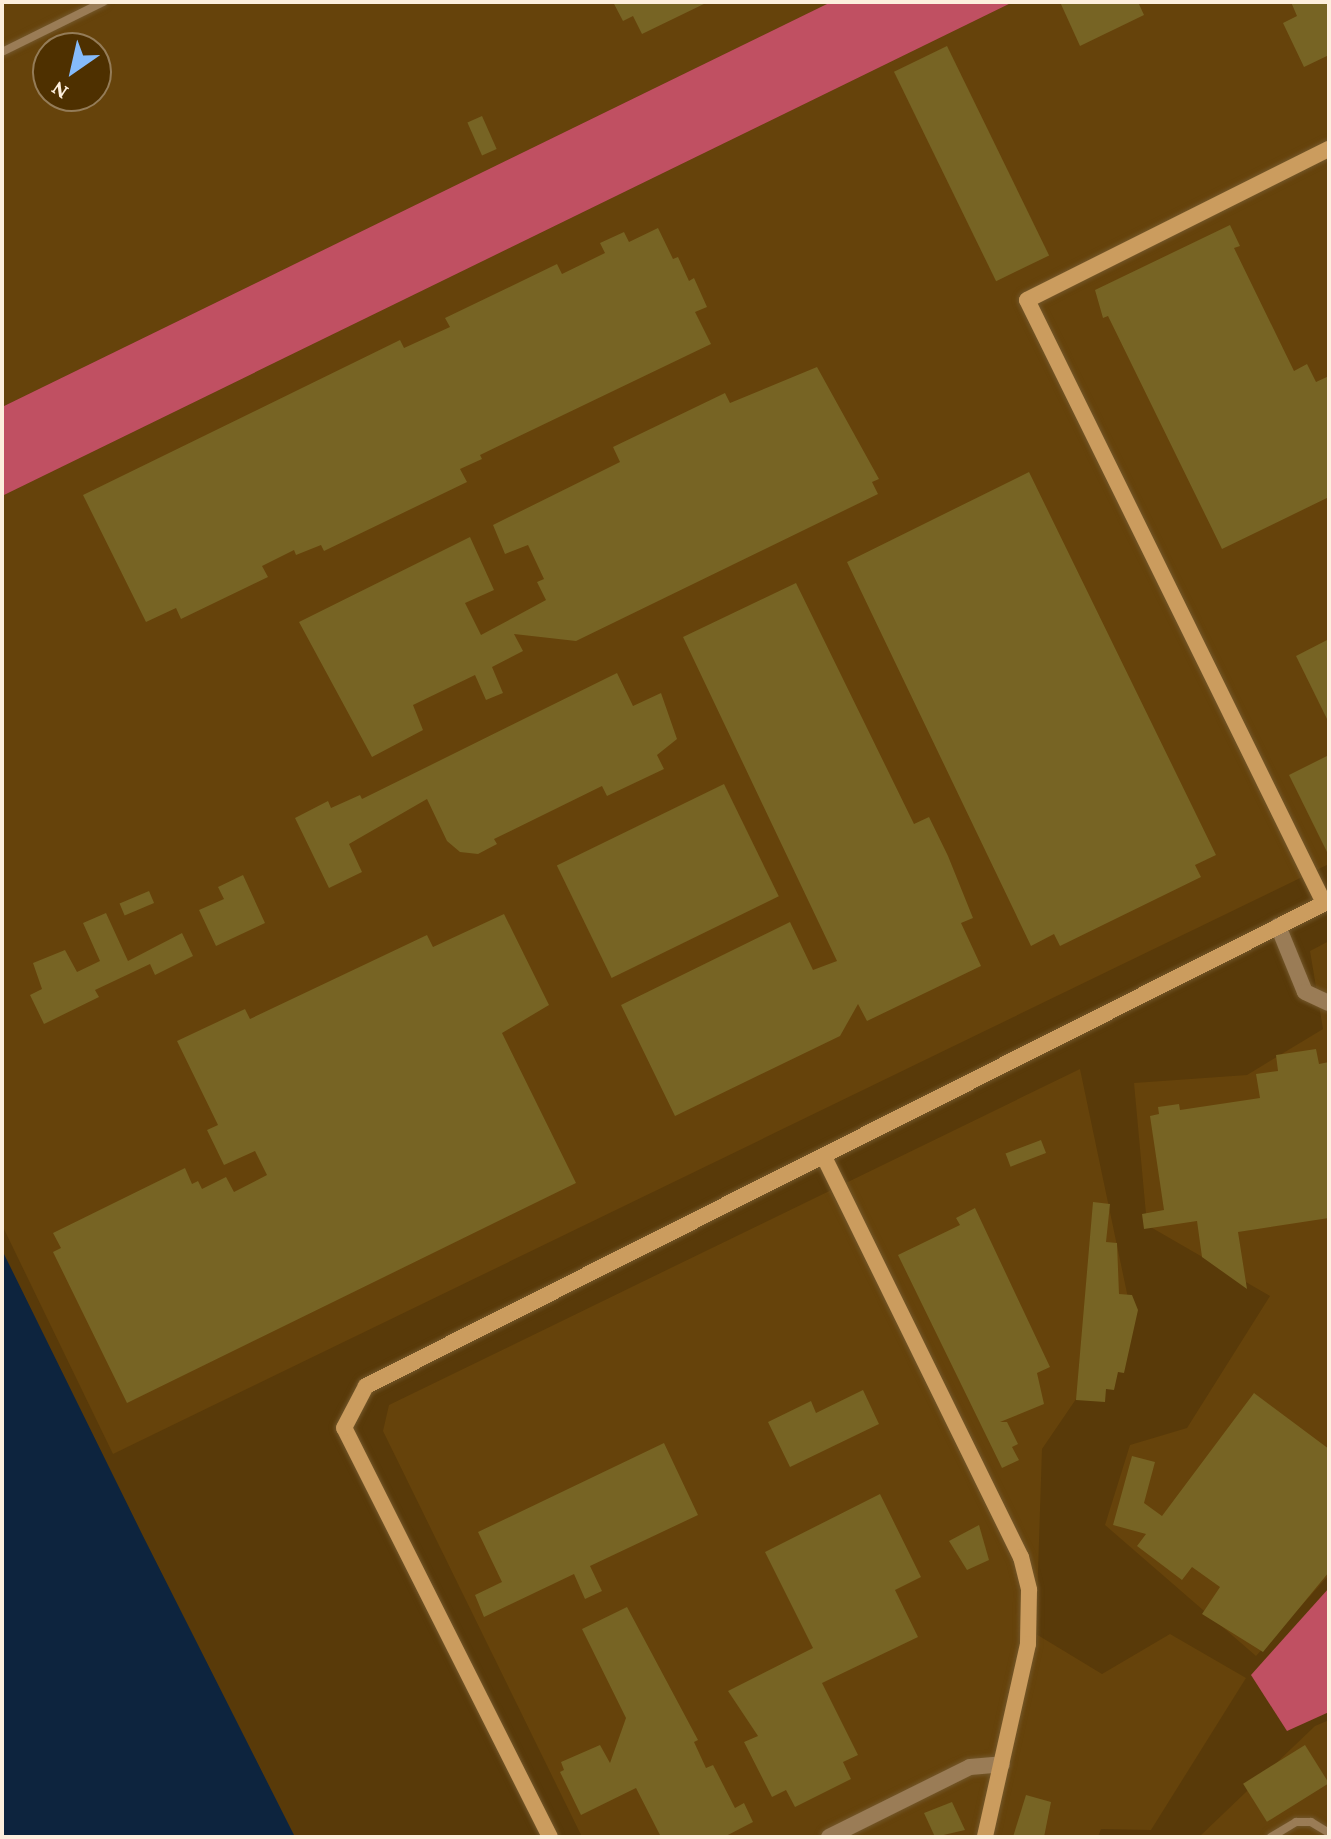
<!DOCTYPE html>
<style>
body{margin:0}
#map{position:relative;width:1331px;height:1839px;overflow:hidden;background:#593a09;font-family:"Crimson Pro",serif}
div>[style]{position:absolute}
.built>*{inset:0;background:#66430b}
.forest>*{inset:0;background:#c05062}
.water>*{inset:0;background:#0d243e}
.building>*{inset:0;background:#776424;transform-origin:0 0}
.roads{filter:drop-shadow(0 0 2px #73572b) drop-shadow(0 0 2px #73572b)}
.lane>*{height:8px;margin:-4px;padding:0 4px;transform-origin:4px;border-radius:4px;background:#9a7c56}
.street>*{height:16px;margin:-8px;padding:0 8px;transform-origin:8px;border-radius:8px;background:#9a7c56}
.secondary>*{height:16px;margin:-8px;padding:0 8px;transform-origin:8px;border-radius:8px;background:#cb9c5e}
span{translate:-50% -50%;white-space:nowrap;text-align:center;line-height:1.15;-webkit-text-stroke:7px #4e3000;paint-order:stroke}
.frame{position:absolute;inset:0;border:4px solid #fdefdd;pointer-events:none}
.north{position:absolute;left:32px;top:32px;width:80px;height:80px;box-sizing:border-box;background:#4e3000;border:2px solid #947c58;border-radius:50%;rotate:214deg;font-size:22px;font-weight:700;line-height:32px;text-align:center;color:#fdefdd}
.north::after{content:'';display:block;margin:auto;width:28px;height:36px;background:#85bbfb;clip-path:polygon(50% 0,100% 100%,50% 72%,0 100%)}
</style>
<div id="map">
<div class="built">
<i style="clip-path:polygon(evenodd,2px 2px,831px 2px,2px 407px,2px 2px,48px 48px,96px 48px,96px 96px,48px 96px,48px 48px)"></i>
<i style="clip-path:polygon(1013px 2px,1329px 2px,1329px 864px,113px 1454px,2px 1225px,2px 496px)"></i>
<i style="clip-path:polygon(1329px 941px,1329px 1575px,1256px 1656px,1105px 1525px,1130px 1445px,1187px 1428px,1270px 1296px,1147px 1225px,1134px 1083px,1247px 1075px,1323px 1029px,1310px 951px)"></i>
<i style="clip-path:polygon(1080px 1069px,1132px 1317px,1042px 1449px,1036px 1634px,1102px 1674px,1170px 1634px,1246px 1678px,1151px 1830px,1101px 1829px,1098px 1837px,582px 1837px,383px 1431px,389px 1405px)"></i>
<i style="clip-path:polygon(1329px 1720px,1329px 1837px,1199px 1837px,1315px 1726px)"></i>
</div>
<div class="forest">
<i style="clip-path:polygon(831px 2px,1013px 2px,2px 496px,2px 407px)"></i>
<i style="clip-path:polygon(1329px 1588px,1329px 1712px,1287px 1731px,1251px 1675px)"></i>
</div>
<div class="water">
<i style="clip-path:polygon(2px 1250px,143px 1536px,295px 1837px,2px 1837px)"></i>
</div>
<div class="building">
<i style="clip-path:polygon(613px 2px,708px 2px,642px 34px,633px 16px,623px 21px)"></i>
<i style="clip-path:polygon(1060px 2px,1138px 2px,1144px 15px,1080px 46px)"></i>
<i style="clip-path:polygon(1291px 2px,1329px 2px,1329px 55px,1304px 67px,1283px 23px,1297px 16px)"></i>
<i style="left:947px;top:46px;width:233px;height:59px;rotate:64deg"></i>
<i style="left:482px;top:116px;width:36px;height:16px;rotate:66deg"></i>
<i style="clip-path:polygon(1230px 225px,1240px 246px,1234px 248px,1294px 371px,1307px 364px,1316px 382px,1329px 376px,1329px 497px,1222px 549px,1108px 316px,1103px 318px,1095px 290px)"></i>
<i style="clip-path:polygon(658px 228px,673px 259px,678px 257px,689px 281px,694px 278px,707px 307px,695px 312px,711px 344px,480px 455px,482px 459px,460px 469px,467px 482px,324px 551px,321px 545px,296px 555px,294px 550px,262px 566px,268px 577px,181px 619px,176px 608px,146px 622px,83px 495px,400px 340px,404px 348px,450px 327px,445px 318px,557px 264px,562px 274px,605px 253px,600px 243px,624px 232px,629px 242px)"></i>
<i style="clip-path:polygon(817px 367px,879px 479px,872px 482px,878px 494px,576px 641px,514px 634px,523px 651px,492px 667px,503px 693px,486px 700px,475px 675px,413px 705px,423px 730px,372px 757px,299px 622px,470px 537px,494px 590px,465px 603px,481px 635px,546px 600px,537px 582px,544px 579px,528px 545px,505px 554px,493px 525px,620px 462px,613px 447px,725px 393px,730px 403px)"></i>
<i style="clip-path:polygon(1029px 472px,1216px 855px,1195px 865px,1201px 877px,1060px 946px,1054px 934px,1031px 946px,847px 562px)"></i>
<i style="clip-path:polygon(796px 583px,914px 824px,929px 817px,948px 856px,973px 918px,961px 923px,981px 966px,867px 1021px,858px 1004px,840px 1036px,675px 1116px,621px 1005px,790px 922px,813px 970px,837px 961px,683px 637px)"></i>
<i style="clip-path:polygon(1329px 639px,1329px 723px,1296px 656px)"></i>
<i style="clip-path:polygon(617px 673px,633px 706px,661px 693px,677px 739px,657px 755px,664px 769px,607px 796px,602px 786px,494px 839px,497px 844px,478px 854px,460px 852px,447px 841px,427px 799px,349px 844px,362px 872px,329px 888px,295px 818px,328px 801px,331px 808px,360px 795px,362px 799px)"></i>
<i style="clip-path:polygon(1329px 755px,1329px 856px,1289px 775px)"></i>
<i style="left:724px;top:784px;width:125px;height:186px;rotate:64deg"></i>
<i style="clip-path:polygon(243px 875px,265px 923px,216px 946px,199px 910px,224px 899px,218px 887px)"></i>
<i style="left:149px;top:891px;width:13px;height:32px;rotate:67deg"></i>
<i style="clip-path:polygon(106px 913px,128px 961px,182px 933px,193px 956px,155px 975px,150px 964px,95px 990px,99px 997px,44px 1024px,30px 995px,42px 989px,33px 963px,65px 950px,77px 972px,100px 961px,83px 923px)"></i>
<i style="clip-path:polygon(504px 914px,549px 1005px,502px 1033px,576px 1183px,127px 1403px,53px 1252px,61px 1248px,53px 1233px,185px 1168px,192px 1184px,198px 1181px,202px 1189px,226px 1177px,234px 1192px,267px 1175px,255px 1151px,224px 1165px,207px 1130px,218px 1125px,177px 1041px,245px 1009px,250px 1019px,427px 935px,433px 947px)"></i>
<i style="clip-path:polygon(1316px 1049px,1319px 1064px,1329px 1062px,1329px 1218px,1238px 1232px,1247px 1289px,1202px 1257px,1197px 1221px,1144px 1229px,1142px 1214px,1164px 1210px,1150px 1116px,1159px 1114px,1158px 1107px,1179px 1104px,1180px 1110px,1260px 1098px,1256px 1074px,1278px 1071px,1276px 1055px)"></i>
<i style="left:1041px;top:1140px;width:14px;height:38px;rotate:69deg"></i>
<i style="clip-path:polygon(1093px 1202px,1110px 1204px,1106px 1242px,1117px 1243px,1119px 1294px,1132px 1295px,1138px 1310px,1124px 1373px,1118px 1372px,1114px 1390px,1106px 1389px,1105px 1402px,1076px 1400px)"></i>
<i style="clip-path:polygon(975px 1208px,1050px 1367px,1037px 1373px,1044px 1404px,1000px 1422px,1007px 1422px,1018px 1444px,1012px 1447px,1019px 1460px,1002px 1468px,898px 1255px,960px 1225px,956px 1218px)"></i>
<i style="clip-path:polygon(863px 1390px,879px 1424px,790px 1467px,768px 1422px,811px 1401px,816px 1413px)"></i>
<i style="clip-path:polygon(1254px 1393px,1329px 1449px,1329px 1572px,1263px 1652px,1202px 1614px,1220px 1587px,1192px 1567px,1182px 1580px,1137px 1546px,1146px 1534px,1113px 1525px,1132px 1456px,1155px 1462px,1144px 1503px,1162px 1516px)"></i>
<i style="clip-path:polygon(664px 1443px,698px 1515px,590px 1566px,602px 1591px,585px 1599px,574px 1574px,484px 1617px,475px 1595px,502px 1582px,478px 1532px)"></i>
<i style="clip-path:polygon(880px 1494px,921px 1577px,895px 1590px,918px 1637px,822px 1683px,858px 1755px,843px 1762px,851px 1779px,795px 1807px,786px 1790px,772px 1797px,744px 1742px,758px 1736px,728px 1691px,813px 1648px,765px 1552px)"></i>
<i style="clip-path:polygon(979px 1525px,989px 1560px,967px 1570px,949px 1541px)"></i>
<i style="clip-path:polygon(627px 1607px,698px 1740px,694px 1742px,706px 1768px,713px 1765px,735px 1808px,744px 1803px,753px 1822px,724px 1837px,661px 1837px,636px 1788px,581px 1815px,560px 1772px,564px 1770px,561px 1762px,600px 1745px,610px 1763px,626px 1718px,582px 1629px)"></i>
<i style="left:1305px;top:1745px;width:45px;height:73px;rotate:58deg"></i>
<i style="clip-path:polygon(1026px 1795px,1051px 1802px,1044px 1837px,1013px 1837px)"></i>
<i style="clip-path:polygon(952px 1802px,965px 1830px,935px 1837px,924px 1813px)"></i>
</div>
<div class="roads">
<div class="lane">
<i style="left:2px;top:52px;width:113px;rotate:-26.3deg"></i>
<i style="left:1271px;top:1837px;width:29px;rotate:-31deg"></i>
<i style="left:1296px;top:1822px;width:15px"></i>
<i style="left:1311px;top:1822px;width:21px;rotate:31deg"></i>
</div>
<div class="street">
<i style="left:1278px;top:926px;width:71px;rotate:67.8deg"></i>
<i style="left:1305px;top:992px;width:26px;rotate:25deg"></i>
<i style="left:829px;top:1837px;width:157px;rotate:-26.4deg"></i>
<i style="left:970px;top:1767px;width:32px;rotate:-5deg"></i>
</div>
<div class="secondary">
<i style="left:1324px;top:903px;width:672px;rotate:-116.22deg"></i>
<i style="left:1027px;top:300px;width:338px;rotate:-26.6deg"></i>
<i style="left:825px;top:1159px;width:444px;rotate:63.8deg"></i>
<i style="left:1021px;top:1557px;width:34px;rotate:76deg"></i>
<i style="left:1029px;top:1590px;width:54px;rotate:91.1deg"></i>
<i style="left:1028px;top:1644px;width:198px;rotate:102.6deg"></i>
<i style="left:550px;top:1837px;width:458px;rotate:-116.7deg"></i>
<i style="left:344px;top:1428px;width:47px;rotate:-62.4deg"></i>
<i style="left:366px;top:1386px;width:1078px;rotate:-26.73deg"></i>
</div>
</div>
<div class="frame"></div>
<div class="north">N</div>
</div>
